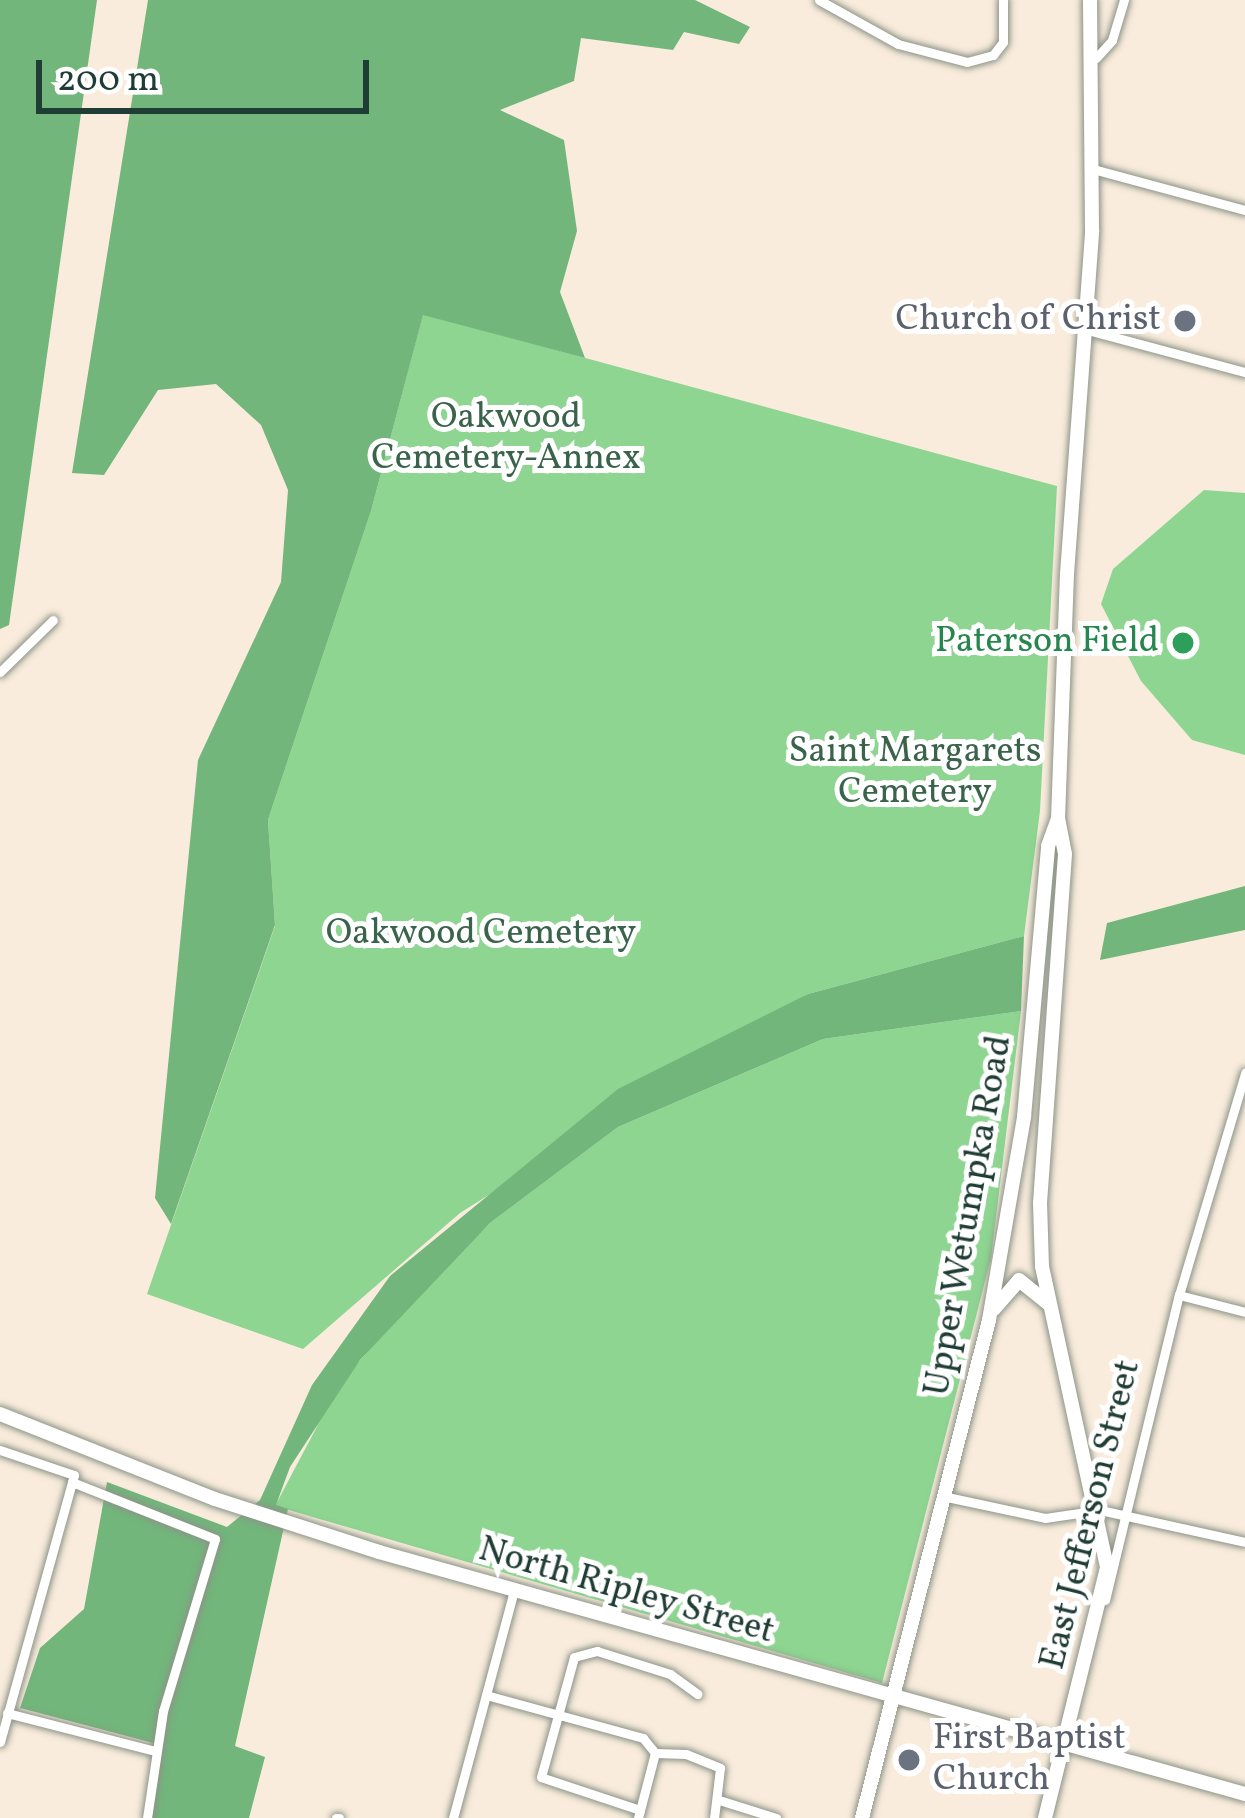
<!DOCTYPE html>
<style>
body{margin:0}
#map{position:relative;width:1245px;height:1818px;overflow:hidden;background:#f9ecdc;font-family:Vollkorn,serif}
div>[style]{position:absolute}
.green>*{inset:0;background:#8dd591}
.forest>*{inset:0;background:#72b67b}
.roads{filter:drop-shadow(0 0 3px #8c9488) drop-shadow(0 0 3px #8c9488)}
.street>*{height:9px;margin:-4.5px;padding:0 4.5px;transform-origin:4.5px;border-radius:4.5px;background:#fff}
.secondary>*{height:14px;margin:-7px;padding:0 7px;transform-origin:7px;border-radius:7px;background:#fff}
.dots>*{width:33px;height:33px;translate:-50% -50%;box-sizing:border-box;border:6px solid #fff;border-radius:50%}
span{translate:-50% -50%;white-space:nowrap;text-align:center;line-height:1.15;-webkit-text-stroke:10px #fff;paint-order:stroke}
.worship-label{font-size:36px;color:#5b616d}
.right{translate:-100% -50%;text-align:right}
.left{translate:0 -50%;text-align:left}
.park-label{font-size:36px;color:#3a634b}
.leisure-label{font-size:36px;color:#27864d}
.street-label{font-size:36px;color:#1f3d34}
.scale{position:absolute;left:36px;top:60px;width:333px;height:54px;box-sizing:border-box;border:6px solid #1f3d34;border-top:0;padding-left:15px;font-size:36px;line-height:42px;white-space:nowrap;color:#1f3d34;-webkit-text-stroke:9px #fff;paint-order:stroke}
</style>
<div id="map">
<div class="green">
<i style="clip-path:polygon(423px 314px,1057px 486px,1040px 811px,1024px 936px,808px 994px,460px 1213px,303px 1349px,147px 1294px,275px 926px,268px 820px,371px 511px)"></i>
<i style="clip-path:polygon(1204px 490px,1245px 493px,1245px 755px,1192px 740px,1141px 681px,1101px 604px,1113px 569px)"></i>
<i style="clip-path:polygon(1021px 1011px,991px 1258px,882px 1683px,275px 1506px,340px 1383px,414px 1299px,490px 1223px,618px 1127px,823px 1039px)"></i>
</div>
<div class="forest">
<i style="clip-path:polygon(0 0,97px 0,9px 625px,0 629px)"></i>
<i style="clip-path:polygon(148px 0,695px 0,750px 27px,739px 44px,684px 32px,673px 50px,581px 38px,574px 81px,500px 110px,564px 140px,577px 231px,560px 292px,585px 358px,423px 315px,371px 511px,268px 820px,275px 925px,171px 1224px,155px 1198px,198px 760px,281px 582px,288px 490px,261px 425px,216px 384px,158px 390px,104px 475px,72px 473px)"></i>
<i style="clip-path:polygon(1245px 886px,1245px 930px,1100px 960px,1107px 923px)"></i>
<i style="clip-path:polygon(1024px 936px,1021px 1011px,823px 1039px,618px 1127px,490px 1223px,360px 1360px,290px 1467px,276px 1505px,288px 1509px,235px 1746px,265px 1757px,249px 1818px,151px 1818px,161px 1745px,20px 1708px,40px 1648px,84px 1609px,107px 1482px,227px 1527px,260px 1500px,312px 1385px,390px 1276px,618px 1089px,808px 994px)"></i>
</div>
<div class="roads">
<div class="street">
<i style="left:819px;top:0;width:90px;rotate:29.1deg"></i>
<i style="left:898px;top:44px;width:71px;rotate:14.6deg"></i>
<i style="left:967px;top:62px;width:27px;rotate:-15deg"></i>
<i style="left:993px;top:55px;width:16px;rotate:-52deg"></i>
<i style="left:1003px;top:42px;width:42px;rotate:-90deg"></i>
<i style="left:1096px;top:58px;width:24px;rotate:-48deg"></i>
<i style="left:1112px;top:40px;width:42px;rotate:-73.3deg"></i>
<i style="left:1093px;top:169px;width:157px;rotate:15.1deg"></i>
<i style="left:1084px;top:329px;width:167px;rotate:15deg"></i>
<i style="left:0;top:672px;width:74px;rotate:-44.5deg"></i>
<i style="left:1179px;top:1295px;width:68px;rotate:14.4deg"></i>
<i style="left:0;top:1450px;width:78px;rotate:18.7deg"></i>
<i style="left:74px;top:1475px;width:277px;rotate:105.5deg"></i>
<i style="left:72px;top:1482px;width:154px;rotate:21.7deg"></i>
<i style="left:215px;top:1539px;width:180px;rotate:106.8deg"></i>
<i style="left:163px;top:1711px;width:108px;rotate:98.5deg"></i>
<i style="left:947px;top:1497px;width:100px;rotate:12.1deg"></i>
<i style="left:1045px;top:1518px;width:56px;rotate:-8.3deg"></i>
<i style="left:1100px;top:1510px;width:148px;rotate:12.4deg"></i>
<i style="left:1105px;top:1600px;width:314px;rotate:-76.4deg"></i>
<i style="left:1179px;top:1295px;width:232px;rotate:-73.4deg"></i>
<i style="left:486px;top:1695px;width:163px;rotate:15.3deg"></i>
<i style="left:643px;top:1738px;width:19px;rotate:51deg"></i>
<i style="left:655px;top:1753px;width:67px;rotate:104.7deg"></i>
<i style="left:7px;top:1713px;width:153px;rotate:14.4deg"></i>
<i style="left:655px;top:1753px;width:31px;rotate:2deg"></i>
<i style="left:686px;top:1754px;width:37px;rotate:22deg"></i>
<i style="left:720px;top:1768px;width:50px;rotate:96.8deg"></i>
<i style="left:719px;top:1800px;width:60px;rotate:17.5deg"></i>
<i style="left:640px;top:1810px;width:104px;rotate:-161.6deg"></i>
<i style="left:541px;top:1777px;width:124px;rotate:-74.6deg"></i>
<i style="left:574px;top:1657px;width:24px;rotate:-15deg"></i>
<i style="left:597px;top:1651px;width:77px;rotate:17.5deg"></i>
<i style="left:670px;top:1674px;width:34px;rotate:36deg"></i>
<i style="left:336px;top:1818px;width:3px"></i>
<i style="left:453px;top:1818px;width:236px;rotate:-75deg"></i>
</div>
<div class="secondary">
<i style="left:994px;top:1309px;width:38px;rotate:-49deg"></i>
<i style="left:1019px;top:1280px;width:38px;rotate:39deg"></i>
<i style="left:0;top:1414px;width:231px;rotate:21.6deg"></i>
<i style="left:215px;top:1499px;width:172px;rotate:17.9deg"></i>
<i style="left:379px;top:1552px;width:899px;rotate:15.61deg"></i>
<i style="left:862px;top:1818px;width:514px;rotate:-75.69deg"></i>
<i style="left:989px;top:1320px;width:206px;rotate:-80.2deg"></i>
<i style="left:1024px;top:1117px;width:272px;rotate:-84.9deg"></i>
<i style="left:1048px;top:846px;width:29px;rotate:-70deg"></i>
<i style="left:1045px;top:1818px;width:259px;rotate:-76.1deg"></i>
<i style="left:1107px;top:1567px;width:308px;rotate:-102.2deg"></i>
<i style="left:1042px;top:1266px;width:63px;rotate:-91.8deg"></i>
<i style="left:1040px;top:1203px;width:350px;rotate:-85.9deg"></i>
<i style="left:1065px;top:854px;width:36px;rotate:-101deg"></i>
<i style="left:1058px;top:819px;width:245px;rotate:-87.9deg"></i>
<i style="left:1067px;top:574px;width:345px;rotate:-85.8deg"></i>
<i style="left:1092px;top:230px;width:230px;rotate:-90.5deg"></i>
</div>
</div>
<div class="dots">
<i style="left:1185px;top:321px;background:#6b7280"></i>
<i style="left:1183px;top:643px;background:#2e9e5b"></i>
<i style="left:909px;top:1760px;background:#6b7280"></i>
</div>
<div class="worship-label">
<span class="right" style="left:1161px;top:321px">Church of Christ</span>
<span class="left" style="left:933px;top:1760px">First Baptist<br>Church</span>
</div>
<div class="park-label">
<span style="left:506px;top:439px">Oakwood<br>Cemetery-Annex</span>
<span style="left:915px;top:773px">Saint Margarets<br>Cemetery</span>
<span style="left:481px;top:935px">Oakwood Cemetery</span>
</div>
<div class="leisure-label">
<span class="right" style="left:1159px;top:643px">Paterson Field</span>
</div>
<div class="street-label">
<span style="left:970px;top:1216px;rotate:-80deg">Upper Wetumpka Road</span>
<span style="left:1092px;top:1515px;rotate:-76deg">East Jefferson Street</span>
<span style="left:626px;top:1592px;rotate:16deg">North Ripley Street</span>
</div>
<div class="scale">200 m</div>
</div>
